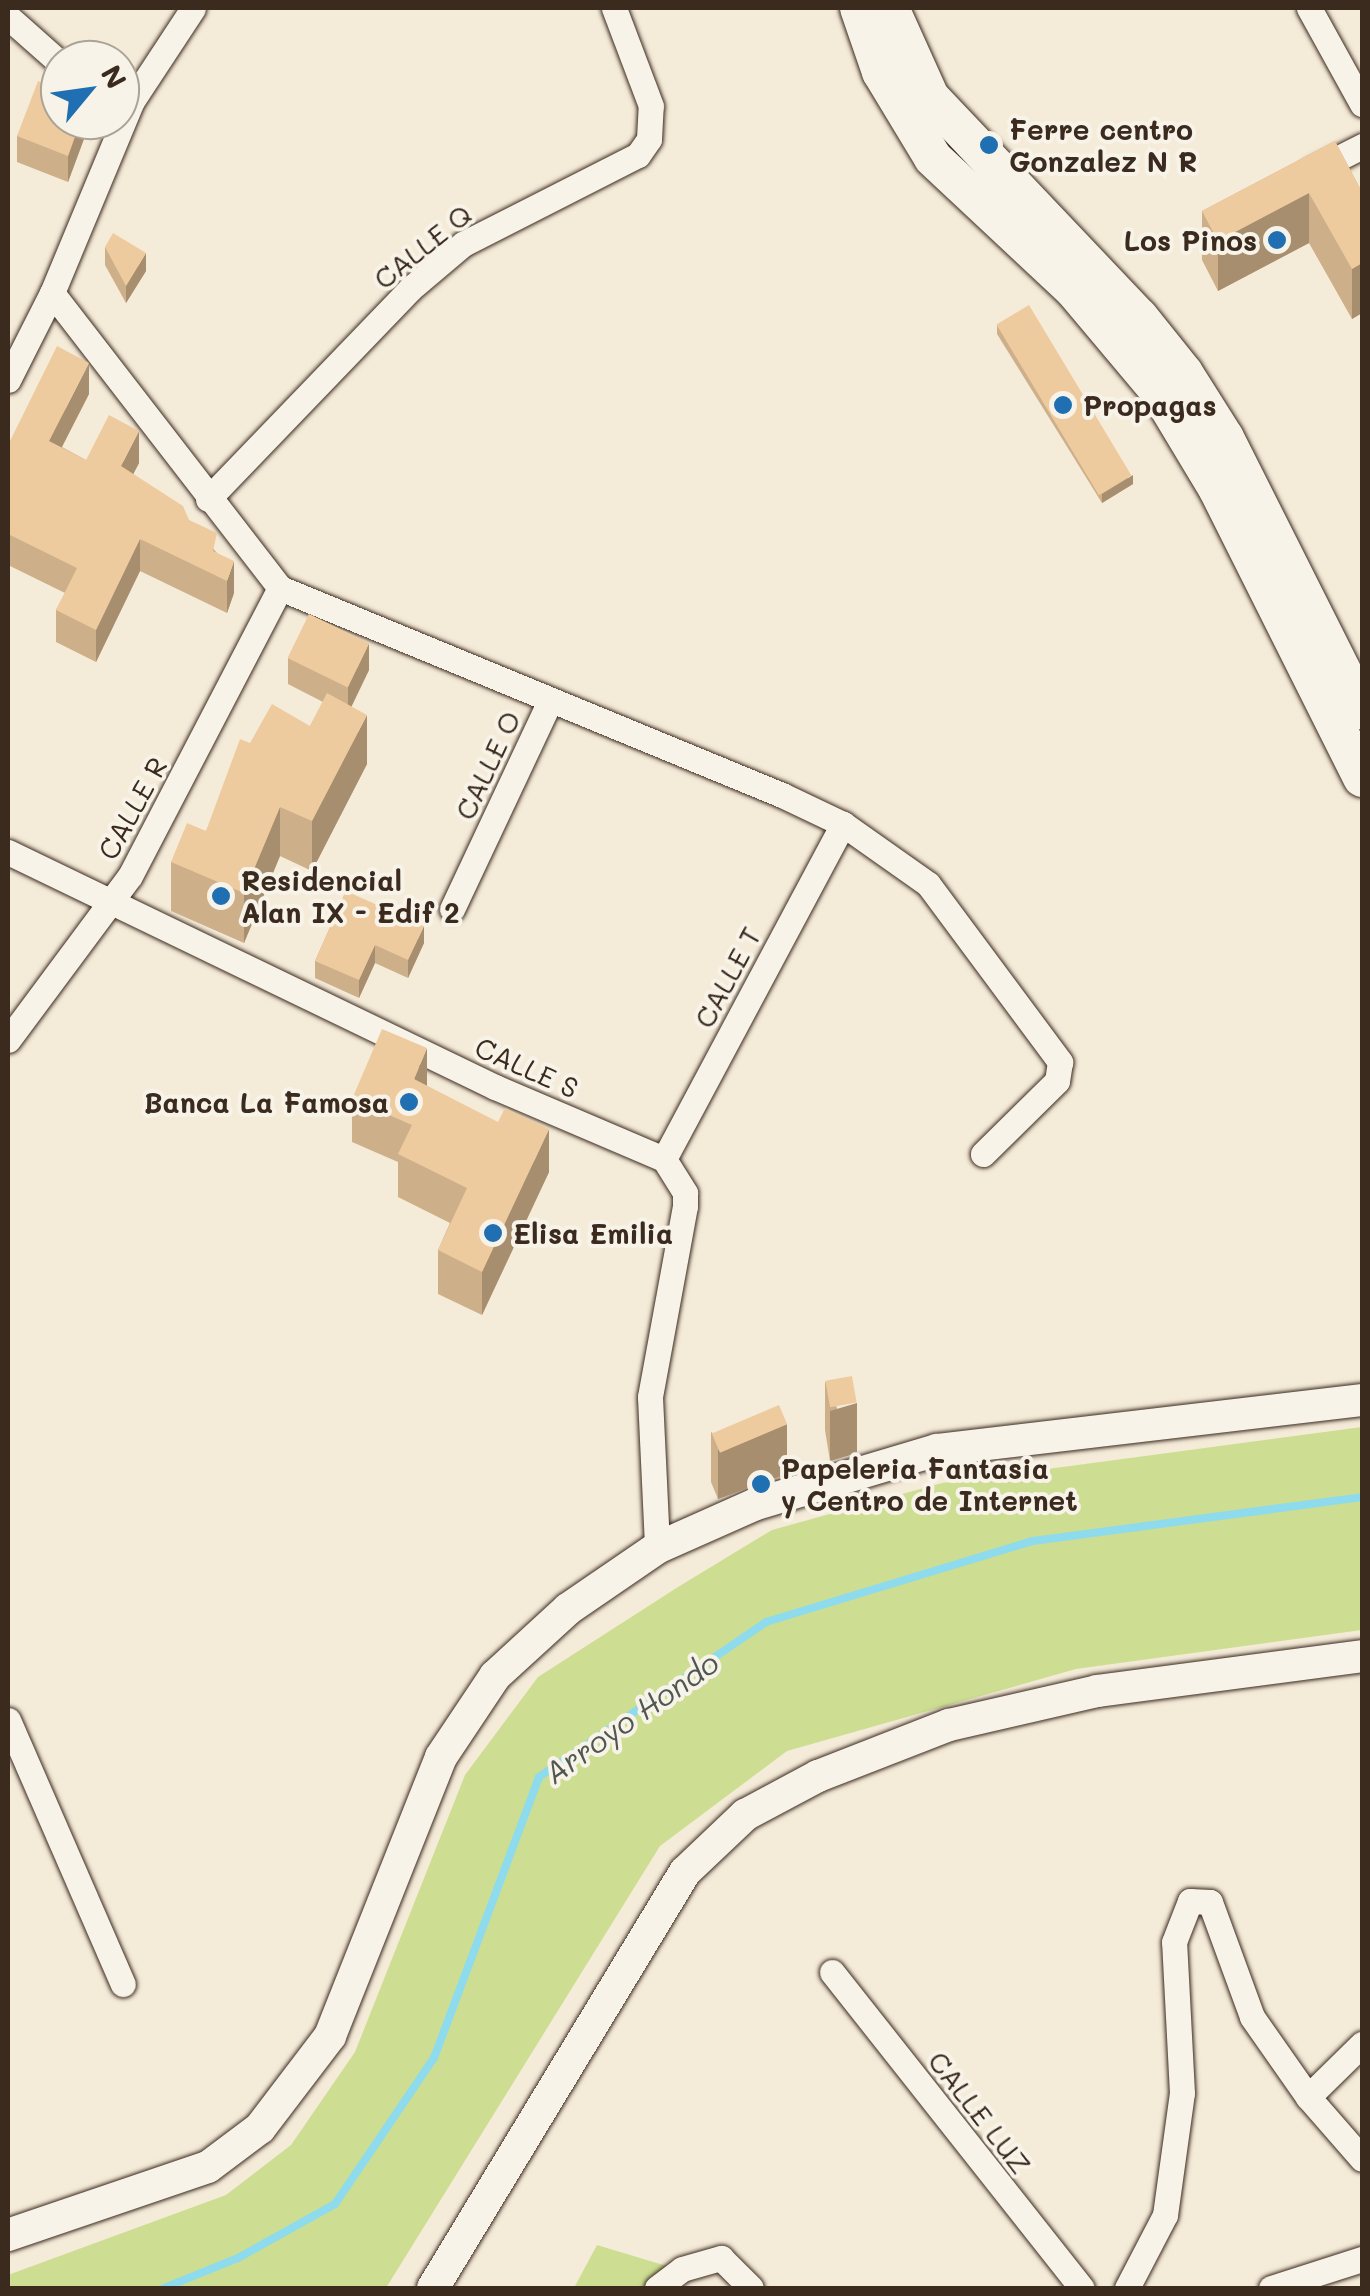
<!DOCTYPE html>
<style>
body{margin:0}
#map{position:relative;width:1370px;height:2296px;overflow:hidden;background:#f5ebd9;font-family:Mali,sans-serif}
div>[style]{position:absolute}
.green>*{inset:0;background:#cdde93}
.stream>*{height:8px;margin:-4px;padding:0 4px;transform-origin:4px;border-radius:4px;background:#8ddbed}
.roads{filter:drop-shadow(0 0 2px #3b2a1e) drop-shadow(0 0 2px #3b2a1e)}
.minor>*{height:25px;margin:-12.5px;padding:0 12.5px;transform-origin:12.5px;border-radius:12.5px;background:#f7f3e8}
.tertiary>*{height:32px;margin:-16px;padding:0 16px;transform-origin:16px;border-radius:16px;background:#f7f3e8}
.secondary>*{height:38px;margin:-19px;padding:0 19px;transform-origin:19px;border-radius:19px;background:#f7f3e8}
.wall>*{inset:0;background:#cdaf89}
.shaded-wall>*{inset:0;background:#a78e6f}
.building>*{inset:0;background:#eecb9f;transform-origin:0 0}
.dots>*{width:28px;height:28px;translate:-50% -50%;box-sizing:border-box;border:5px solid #f7f3e8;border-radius:50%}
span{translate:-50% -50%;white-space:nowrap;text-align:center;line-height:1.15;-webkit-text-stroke:8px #f7f3e8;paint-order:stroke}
.poi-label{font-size:28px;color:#3b2a1e;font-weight:700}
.left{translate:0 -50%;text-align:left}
.right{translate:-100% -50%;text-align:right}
.street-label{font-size:28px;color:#3b2a1e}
.water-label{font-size:30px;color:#505652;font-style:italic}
.frame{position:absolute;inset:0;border:10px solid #3b2a1e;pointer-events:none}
.north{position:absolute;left:40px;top:40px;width:100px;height:100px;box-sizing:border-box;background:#f7f3e8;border:2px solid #aca397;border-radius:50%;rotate:61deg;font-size:28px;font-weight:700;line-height:40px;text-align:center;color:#3b2a1e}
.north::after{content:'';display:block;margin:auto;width:35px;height:45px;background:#1f6fb2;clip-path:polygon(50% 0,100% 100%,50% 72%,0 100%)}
</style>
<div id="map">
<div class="green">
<i style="clip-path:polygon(1362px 1427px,1362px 1630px,1076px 1669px,787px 1751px,660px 1846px,386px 2288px,8px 2288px,8px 2275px,226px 2195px,291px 2145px,355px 2052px,465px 1775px,538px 1677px,678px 1587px,772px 1530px,942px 1483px)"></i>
<i style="clip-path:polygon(597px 2245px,670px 2267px,641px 2288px,574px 2288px)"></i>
</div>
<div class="stream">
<i style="left:164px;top:2288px;width:80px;rotate:-22.1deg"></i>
<i style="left:238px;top:2258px;width:111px;rotate:-29.1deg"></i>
<i style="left:335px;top:2204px;width:176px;rotate:-55.9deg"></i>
<i style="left:434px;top:2058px;width:300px;rotate:-69.5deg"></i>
<i style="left:539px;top:1777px;width:275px;rotate:-34.3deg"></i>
<i style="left:766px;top:1622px;width:279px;rotate:-16.9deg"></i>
<i style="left:1033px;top:1541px;width:332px;rotate:-7.6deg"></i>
</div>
<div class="roads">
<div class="minor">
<i style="left:1309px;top:8px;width:110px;rotate:61.1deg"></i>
<i style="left:8px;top:17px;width:69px;rotate:41.5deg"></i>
<i style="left:1313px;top:171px;width:55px;rotate:-27deg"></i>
<i style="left:52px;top:293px;width:373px;rotate:52.3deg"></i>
<i style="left:280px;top:588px;width:543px;rotate:22.41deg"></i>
<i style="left:782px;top:795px;width:68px;rotate:25.4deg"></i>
<i style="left:843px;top:824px;width:104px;rotate:35.2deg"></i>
<i style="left:928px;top:884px;width:222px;rotate:53.4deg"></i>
<i style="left:1060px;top:1062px;width:19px;rotate:99deg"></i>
<i style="left:1057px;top:1081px;width:104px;rotate:135.4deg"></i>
<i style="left:8px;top:380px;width:97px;rotate:-63.2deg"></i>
<i style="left:52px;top:293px;width:208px;rotate:-67.4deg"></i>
<i style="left:132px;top:101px;width:111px;rotate:-56.7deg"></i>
<i style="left:208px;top:499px;width:291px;rotate:-46.1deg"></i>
<i style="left:410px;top:289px;width:70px;rotate:-40.3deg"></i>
<i style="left:463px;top:244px;width:196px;rotate:-27deg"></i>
<i style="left:638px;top:155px;width:19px;rotate:-55deg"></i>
<i style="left:649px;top:139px;width:33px;rotate:-87deg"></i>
<i style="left:651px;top:106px;width:105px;rotate:-110.7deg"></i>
<i style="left:8px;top:852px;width:541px;rotate:25.76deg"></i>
<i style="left:495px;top:1087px;width:184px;rotate:23.1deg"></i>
<i style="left:664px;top:1159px;width:40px;rotate:58deg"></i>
<i style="left:685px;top:1193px;width:13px;rotate:90deg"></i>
<i style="left:685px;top:1206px;width:194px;rotate:100.4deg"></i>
<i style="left:650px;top:1397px;width:151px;rotate:87.3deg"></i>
<i style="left:452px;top:909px;width:230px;rotate:-64.8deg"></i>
<i style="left:8px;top:1040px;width:204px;rotate:-53.4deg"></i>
<i style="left:130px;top:876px;width:325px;rotate:-62.5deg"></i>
<i style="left:664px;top:1159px;width:380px;rotate:-61.9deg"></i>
<i style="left:8px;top:1720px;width:288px;rotate:66.5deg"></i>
<i style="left:832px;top:1972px;width:403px;rotate:51.7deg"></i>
<i style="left:1308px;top:2097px;width:76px;rotate:-44.5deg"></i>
<i style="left:657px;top:2288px;width:31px;rotate:-37deg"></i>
<i style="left:682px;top:2269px;width:41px;rotate:-15.8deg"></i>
<i style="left:721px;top:2258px;width:42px;rotate:45deg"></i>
<i style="left:1127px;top:2288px;width:82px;rotate:-62.5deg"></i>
<i style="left:1165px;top:2215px;width:123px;rotate:-82.1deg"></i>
<i style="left:1182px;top:2093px;width:151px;rotate:-93deg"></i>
<i style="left:1174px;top:1942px;width:44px;rotate:-68.7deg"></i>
<i style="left:1190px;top:1901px;width:20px;rotate:3deg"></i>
<i style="left:1210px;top:1902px;width:122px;rotate:69.9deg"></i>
<i style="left:1252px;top:2017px;width:98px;rotate:55deg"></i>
<i style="left:1308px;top:2097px;width:82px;rotate:48.9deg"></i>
<i style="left:1271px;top:2288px;width:96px;rotate:-17.7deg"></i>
</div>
<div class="tertiary">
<i style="left:8px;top:2235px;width:211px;rotate:-18.8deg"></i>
<i style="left:208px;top:2167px;width:65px;rotate:-36.9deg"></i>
<i style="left:260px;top:2128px;width:116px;rotate:-52.7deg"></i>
<i style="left:330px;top:2036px;width:300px;rotate:-68.3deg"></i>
<i style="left:441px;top:1757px;width:97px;rotate:-56.3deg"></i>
<i style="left:495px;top:1676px;width:99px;rotate:-42.5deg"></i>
<i style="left:568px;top:1609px;width:108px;rotate:-34.4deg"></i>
<i style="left:657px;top:1548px;width:108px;rotate:-24deg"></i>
<i style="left:756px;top:1504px;width:189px;rotate:-16.6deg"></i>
<i style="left:937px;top:1450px;width:428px;rotate:-6.7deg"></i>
<i style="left:433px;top:2288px;width:486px;rotate:-58.8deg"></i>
<i style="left:685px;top:1872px;width:83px;rotate:-43.5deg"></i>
<i style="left:745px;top:1815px;width:83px;rotate:-28.1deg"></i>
<i style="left:818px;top:1776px;width:141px;rotate:-21.3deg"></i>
<i style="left:949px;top:1725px;width:152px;rotate:-12.9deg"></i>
<i style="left:1097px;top:1691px;width:267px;rotate:-7.5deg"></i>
</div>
<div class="secondary">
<i style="left:859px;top:8px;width:68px;rotate:71deg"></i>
<i style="left:881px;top:72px;width:100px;rotate:58.8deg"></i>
<i style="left:933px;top:158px;width:193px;rotate:43.1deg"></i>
<i style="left:1074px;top:290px;width:131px;rotate:50deg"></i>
<i style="left:1158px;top:390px;width:117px;rotate:59deg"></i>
<i style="left:1218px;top:490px;width:322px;rotate:63.4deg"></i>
<i style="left:890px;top:8px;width:98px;rotate:65.8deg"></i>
<i style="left:930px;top:97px;width:303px;rotate:46.5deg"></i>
<i style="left:1139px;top:317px;width:72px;rotate:51.2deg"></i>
<i style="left:1184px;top:373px;width:77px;rotate:57.8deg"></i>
<i style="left:1225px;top:438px;width:305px;rotate:63.3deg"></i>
</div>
</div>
<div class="wall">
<i style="clip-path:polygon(48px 85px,60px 120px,91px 120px,68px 182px,17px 162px,17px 136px)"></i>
<i style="clip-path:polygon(1335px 141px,1362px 192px,1362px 313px,1352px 319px,1309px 243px,1218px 291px,1202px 260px,1202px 211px)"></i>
<i style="clip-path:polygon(105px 247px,146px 271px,126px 303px,105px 265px)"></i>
<i style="clip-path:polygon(997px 325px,1133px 484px,1102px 503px,997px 334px)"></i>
<i style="clip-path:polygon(89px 394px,62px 447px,86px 460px,139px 463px,133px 474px,189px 520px,217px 553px,234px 593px,227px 613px,140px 571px,96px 662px,56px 642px,56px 610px,65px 593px,8px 565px,8px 445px)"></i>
<i style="clip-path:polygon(288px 658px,369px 670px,351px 706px,367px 764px,312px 871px,280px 856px,244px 943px,171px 911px,171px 862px,206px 831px,250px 743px,310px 726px,323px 702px,288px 684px)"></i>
<i style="clip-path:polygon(346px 891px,424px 943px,408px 978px,375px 963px,359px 998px,315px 978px,315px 961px)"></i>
<i style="clip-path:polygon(427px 1086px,549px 1172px,482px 1315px,438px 1294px,438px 1250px,450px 1223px,398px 1197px,398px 1162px,352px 1142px,352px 1099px)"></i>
<i style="clip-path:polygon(825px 1381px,857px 1453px,830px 1461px,825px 1430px)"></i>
<i style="clip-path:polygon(711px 1432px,787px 1474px,718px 1499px,711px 1482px)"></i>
</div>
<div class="shaded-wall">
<i style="clip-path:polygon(81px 120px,91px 120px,68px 182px,68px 156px)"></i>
<i style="clip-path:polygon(1309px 193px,1309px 243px,1218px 291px,1218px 241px)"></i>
<i style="clip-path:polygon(146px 253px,146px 271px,126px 303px,126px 286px)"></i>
<i style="clip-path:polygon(1362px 263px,1362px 313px,1352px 319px,1352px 269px)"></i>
<i style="clip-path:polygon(89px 363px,89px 394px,49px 472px,49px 441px)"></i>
<i style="clip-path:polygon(139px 431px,139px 463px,121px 498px,121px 466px)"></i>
<i style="clip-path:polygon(1133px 475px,1133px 484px,1102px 503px,1102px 494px)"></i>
<i style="clip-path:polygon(140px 539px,140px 571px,96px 662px,96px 630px)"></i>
<i style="clip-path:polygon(234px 561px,234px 593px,227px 613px,227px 581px)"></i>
<i style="clip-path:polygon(369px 643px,369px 670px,348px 714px,348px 687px)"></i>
<i style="clip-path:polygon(367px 715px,367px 764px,312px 871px,312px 821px)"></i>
<i style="clip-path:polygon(280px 807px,280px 856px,244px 943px,244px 893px)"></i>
<i style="clip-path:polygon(424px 926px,424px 943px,408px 978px,408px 960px)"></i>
<i style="clip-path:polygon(375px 945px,375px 963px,359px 998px,359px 980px)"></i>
<i style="clip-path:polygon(427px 1048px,427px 1091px,414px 1079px)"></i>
<i style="clip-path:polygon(549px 1129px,549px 1172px,482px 1315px,482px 1272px)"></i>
<i style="clip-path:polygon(857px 1403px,857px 1453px,830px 1461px,830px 1411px)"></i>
<i style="clip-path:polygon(787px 1424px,787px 1474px,718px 1499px,718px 1450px)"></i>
</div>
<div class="building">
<i style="clip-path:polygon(52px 73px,60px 76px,60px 120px,81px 120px,68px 156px,17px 136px,38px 81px,48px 85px)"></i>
<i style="clip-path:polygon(1335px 141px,1362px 192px,1362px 263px,1352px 269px,1309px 193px,1218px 241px,1202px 211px)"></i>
<i style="clip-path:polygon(113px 233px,146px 253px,126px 286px,105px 247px)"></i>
<i style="left:1029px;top:305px;width:199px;height:38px;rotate:59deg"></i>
<i style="clip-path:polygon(57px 346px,89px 363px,49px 441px,86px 460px,109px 415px,139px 431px,121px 466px,183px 506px,189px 520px,217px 533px,213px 551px,234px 561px,227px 581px,140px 539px,96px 630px,56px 610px,77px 568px,8px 534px,8px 445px)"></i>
<i style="left:309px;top:614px;width:67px;height:49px;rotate:26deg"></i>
<i style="clip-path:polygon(327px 693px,367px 715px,312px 821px,280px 807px,244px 893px,171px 862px,187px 823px,206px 831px,240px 739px,250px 743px,272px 704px,310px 726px)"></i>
<i style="clip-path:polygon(346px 891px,424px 926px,408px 960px,375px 945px,359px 980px,315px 961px)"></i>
<i style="clip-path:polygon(382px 1029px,427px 1048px,414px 1079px,498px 1122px,505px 1108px,549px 1129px,482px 1272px,438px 1250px,467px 1188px,398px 1154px,412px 1125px,352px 1099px)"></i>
<i style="left:852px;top:1376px;width:27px;height:27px;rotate:80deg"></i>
<i style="left:779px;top:1405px;width:21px;height:73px;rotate:67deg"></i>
</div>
<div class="dots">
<i style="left:989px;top:145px;background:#1f6fb2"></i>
<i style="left:1277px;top:240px;background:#1f6fb2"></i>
<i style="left:1063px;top:405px;background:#1f6fb2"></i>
<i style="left:221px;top:896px;background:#1f6fb2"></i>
<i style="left:409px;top:1102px;background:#1f6fb2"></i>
<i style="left:493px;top:1233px;background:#1f6fb2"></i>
<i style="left:761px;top:1484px;background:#1f6fb2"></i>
</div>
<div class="poi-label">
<span class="left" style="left:1009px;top:145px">Ferre centro<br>Gonzalez N R</span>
<span class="right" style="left:1257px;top:240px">Los Pinos</span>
<span class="left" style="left:1083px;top:405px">Propagas</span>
<span class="left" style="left:241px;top:896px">Residencial<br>Alan IX - Edif 2</span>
<span class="right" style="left:389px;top:1102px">Banca La Famosa</span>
<span class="left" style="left:513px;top:1233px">Elisa Emilia</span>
<span class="left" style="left:781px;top:1484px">Papeleria Fantasia<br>y Centro de Internet</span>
</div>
<div class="street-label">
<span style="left:422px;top:246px;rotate:-39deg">CALLE Q</span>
<span style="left:487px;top:765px;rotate:-65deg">CALLE O</span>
<span style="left:132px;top:808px;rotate:-61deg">CALLE R</span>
<span style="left:727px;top:977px;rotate:-62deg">CALLE T</span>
<span style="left:527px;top:1067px;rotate:24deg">CALLE S</span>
<span style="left:980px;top:2112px;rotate:52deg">CALLE LUZ</span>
</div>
<div class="water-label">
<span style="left:631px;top:1717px;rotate:-35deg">Arroyo Hondo</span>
</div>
<div class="frame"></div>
<div class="north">N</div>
</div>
